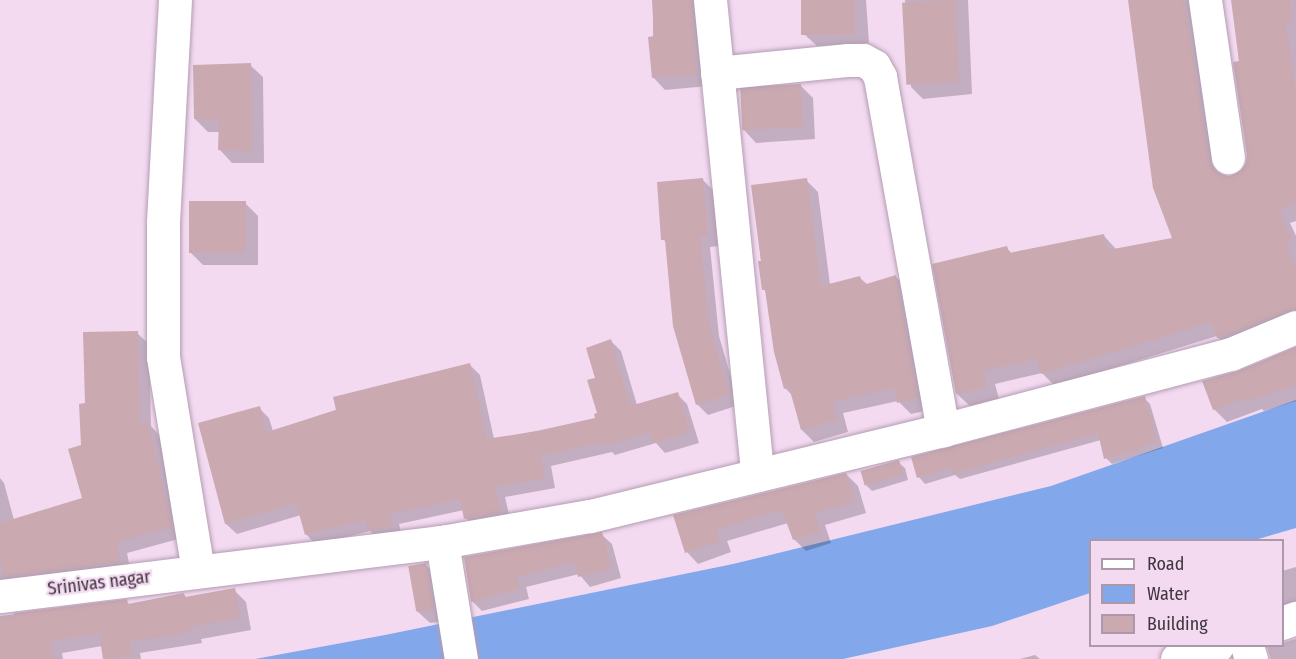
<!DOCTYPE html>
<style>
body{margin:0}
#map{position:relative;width:1296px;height:659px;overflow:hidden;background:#f3daf1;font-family:"Fira Sans Condensed",sans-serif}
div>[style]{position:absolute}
.water>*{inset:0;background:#82a8eb}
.shadow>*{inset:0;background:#0003}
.building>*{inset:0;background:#caa9b0;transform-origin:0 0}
.roads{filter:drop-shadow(0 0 2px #b49cb1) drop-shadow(0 0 2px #b49cb1)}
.minor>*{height:33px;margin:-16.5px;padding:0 16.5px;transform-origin:16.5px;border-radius:16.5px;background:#fff}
span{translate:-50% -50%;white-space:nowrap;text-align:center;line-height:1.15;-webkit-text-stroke:4.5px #f3daf1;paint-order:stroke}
.street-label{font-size:18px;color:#3f353e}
.legend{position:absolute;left:1089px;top:539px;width:195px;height:108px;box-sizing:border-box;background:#f3daf1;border:2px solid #ab98a9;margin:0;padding:8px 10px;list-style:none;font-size:18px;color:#3f353e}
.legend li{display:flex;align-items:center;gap:12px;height:30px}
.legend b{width:30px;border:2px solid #ab98a9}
</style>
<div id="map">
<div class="water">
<i style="clip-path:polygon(1296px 400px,1296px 528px,1255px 540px,1090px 540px,1090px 593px,992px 626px,843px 659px,255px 659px,385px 635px,733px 564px,1051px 486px)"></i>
</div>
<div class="shadow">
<i style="clip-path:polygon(653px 0,703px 0,708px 86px,665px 90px,653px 77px)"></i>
<i style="clip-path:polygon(802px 0,866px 0,869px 43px,817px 46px,804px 34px)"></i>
<i style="clip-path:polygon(905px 0,968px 0,972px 94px,923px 99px,911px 87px)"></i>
<i style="clip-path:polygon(1129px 0,1192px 0,1208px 83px,1221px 174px,1230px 177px,1241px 172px,1247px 164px,1248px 154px,1233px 0,1296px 0,1296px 221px,1290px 223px,1296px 236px,1296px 326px,1230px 350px,1217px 336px,1055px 386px,1042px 373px,995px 384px,999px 399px,970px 406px,957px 394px,934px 265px,1007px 248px,1012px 254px,1104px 236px,1117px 250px,1174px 239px)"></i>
<i style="clip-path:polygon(250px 65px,263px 77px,264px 163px,232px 163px,220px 150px,220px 132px,208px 132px,195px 119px)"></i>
<i style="clip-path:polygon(800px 85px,813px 98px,815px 139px,756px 143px,744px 130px)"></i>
<i style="clip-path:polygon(703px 180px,714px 191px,718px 246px,710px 247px,719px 336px,739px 405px,708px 415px,697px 404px,667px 243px,663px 239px)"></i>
<i style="clip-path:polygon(806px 180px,818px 192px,830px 285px,860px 278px,868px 285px,896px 277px,908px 289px,929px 410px,911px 414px,898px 401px,843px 413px,848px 432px,814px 442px,802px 430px,793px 396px,785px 388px,767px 293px,764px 289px,753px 186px)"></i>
<i style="clip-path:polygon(245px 203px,258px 216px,258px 265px,203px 265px,190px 252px)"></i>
<i style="clip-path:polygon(137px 333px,149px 344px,151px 426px,159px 435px,182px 538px,127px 553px,131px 574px,0 593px,0 478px,4px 483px,14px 520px,83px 499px,83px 447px,86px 405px)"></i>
<i style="clip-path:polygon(611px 341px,621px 351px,637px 405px,677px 394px,687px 404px,699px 443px,665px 453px,656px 443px,615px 455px,612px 452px,551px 466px,555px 488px,505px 497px,511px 523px,476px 529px,466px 518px,464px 510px,399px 524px,402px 536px,380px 541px,370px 531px,316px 545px,306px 534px,301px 515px,237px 534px,226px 524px,200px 424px,259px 408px,269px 418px,273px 431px,470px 365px,480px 375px,494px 439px,597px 420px,597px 379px)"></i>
<i style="clip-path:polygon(1296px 347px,1296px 401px,1264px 411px,1262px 409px,1227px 422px,1214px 409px,1239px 373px)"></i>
<i style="clip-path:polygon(1144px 398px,1150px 404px,1163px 448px,1112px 464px,1106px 458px,1101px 440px,960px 479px,955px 475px,925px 484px,919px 477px)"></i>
<i style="clip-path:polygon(898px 462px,905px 468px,908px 480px,872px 491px,866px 485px)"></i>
<i style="clip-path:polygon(846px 474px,858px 486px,866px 513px,825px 525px,831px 543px,806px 551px,794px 539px,788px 523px,727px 541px,731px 552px,698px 564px,687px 552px,675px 516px)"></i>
<i style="clip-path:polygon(601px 534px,612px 544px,621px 578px,590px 587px,579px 574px,526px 587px,529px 599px,482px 611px,472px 601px,465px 559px)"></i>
<i style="clip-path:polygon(426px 565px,439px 578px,446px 621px,430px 623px,417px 611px)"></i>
<i style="clip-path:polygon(1296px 567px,1296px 613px,1282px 619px,1282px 571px)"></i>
<i style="clip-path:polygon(234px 590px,246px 602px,251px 630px,201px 639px,202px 643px,140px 653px,141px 659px,105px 659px,102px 646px,62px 653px,63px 659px,0 659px,0 616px,126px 601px,130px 605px,184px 595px,187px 598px)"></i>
<i style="clip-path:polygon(1296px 639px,1296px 659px,1271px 659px,1267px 646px,1282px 646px,1282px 643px)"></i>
<i style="clip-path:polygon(1035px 655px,1040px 659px,1020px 659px)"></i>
</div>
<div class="building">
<i style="clip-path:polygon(652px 0,692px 0,696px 74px,652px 78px,648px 37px,654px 36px)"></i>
<i style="left:801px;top:0;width:54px;height:35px"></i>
<i style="left:955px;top:0;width:82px;height:53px;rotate:87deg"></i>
<i style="clip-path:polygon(1128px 0,1184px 0,1209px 160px,1214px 169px,1222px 175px,1230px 176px,1240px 171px,1246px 163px,1247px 155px,1233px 62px,1239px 61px,1231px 0,1290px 0,1293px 22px,1286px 23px,1296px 93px,1296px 204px,1279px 211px,1292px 240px,1286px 243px,1296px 267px,1296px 309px,1217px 338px,1211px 322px,1041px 374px,1036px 359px,983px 371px,987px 387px,956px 394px,932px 264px,1007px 246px,1009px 253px,1104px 234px,1108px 250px,1172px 238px,1153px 188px)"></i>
<i style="clip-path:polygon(251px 63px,252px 151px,218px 150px,219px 120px,194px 119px,193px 65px)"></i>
<i style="left:801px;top:84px;width:43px;height:61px;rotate:87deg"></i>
<i style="clip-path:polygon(703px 178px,708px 236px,700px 236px,709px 324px,729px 394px,696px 405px,673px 326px,665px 240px,661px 240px,657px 182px)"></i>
<i style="clip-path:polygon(807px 178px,821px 286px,860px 276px,863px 285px,896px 275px,918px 398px,897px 403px,894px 388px,832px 402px,837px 420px,801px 430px,789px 387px,784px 389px,774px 352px,765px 290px,762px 290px,758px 261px,761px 261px,751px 185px)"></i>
<i style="left:189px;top:201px;width:57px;height:52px"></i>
<i style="clip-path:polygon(138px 331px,140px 424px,148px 422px,172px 527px,117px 542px,120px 562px,4px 577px,0 561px,0 523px,82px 498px,68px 449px,81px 445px,79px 404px,85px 403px,83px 332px)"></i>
<i style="clip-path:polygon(611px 339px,630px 406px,678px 392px,690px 432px,654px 443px,650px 432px,603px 446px,602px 442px,541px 456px,545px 478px,495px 487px,501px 513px,464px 519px,460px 499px,390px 514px,392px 526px,369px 531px,365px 520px,305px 535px,296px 503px,225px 524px,198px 423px,260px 406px,267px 432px,336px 410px,333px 397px,470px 363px,487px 439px,537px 431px,595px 418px,594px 414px,597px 413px,587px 380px,595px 378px,586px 348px)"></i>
<i style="clip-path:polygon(1296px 347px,1296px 385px,1250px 400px,1249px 397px,1213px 410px,1202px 381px,1238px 371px)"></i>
<i style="clip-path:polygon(1145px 396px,1157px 442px,1140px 446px,1141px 449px,1104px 459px,1098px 433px,952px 474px,951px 468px,917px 478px,911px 457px)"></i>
<i style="left:899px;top:460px;width:15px;height:40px;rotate:74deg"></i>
<i style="clip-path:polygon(846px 473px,855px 502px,815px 513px,820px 532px,793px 540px,782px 510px,716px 529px,720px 541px,685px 553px,673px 515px)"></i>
<i style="clip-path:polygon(602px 532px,612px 568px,578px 577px,574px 562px,517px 577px,520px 588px,471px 602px,464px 557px)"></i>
<i style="left:426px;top:563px;width:46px;height:18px;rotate:80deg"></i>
<i style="clip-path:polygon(235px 588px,240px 618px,190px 627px,191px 632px,129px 642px,132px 656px,103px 659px,99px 633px,51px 642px,54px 659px,0 659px,0 618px,14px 615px,14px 613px,127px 599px,128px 604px,184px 593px,185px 597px)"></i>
</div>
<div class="roads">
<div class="minor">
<i style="left:175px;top:0;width:223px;rotate:93.1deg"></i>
<i style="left:163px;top:223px;width:134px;rotate:90deg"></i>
<i style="left:163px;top:357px;width:217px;rotate:80.7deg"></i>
<i style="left:710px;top:0;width:477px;rotate:84.3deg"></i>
<i style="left:1205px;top:0;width:159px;rotate:81.7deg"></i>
<i style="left:717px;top:73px;width:132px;rotate:-5.7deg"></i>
<i style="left:848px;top:60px;width:15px"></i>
<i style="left:863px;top:60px;width:13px;rotate:29deg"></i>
<i style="left:874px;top:66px;width:13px;rotate:61deg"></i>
<i style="left:880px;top:77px;width:359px;rotate:79.9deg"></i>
<i style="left:442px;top:542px;width:119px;rotate:80.8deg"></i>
<i style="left:0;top:596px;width:445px;rotate:-7deg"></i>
<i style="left:442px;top:542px;width:150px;rotate:-10deg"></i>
<i style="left:590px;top:516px;width:363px;rotate:-13.7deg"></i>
<i style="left:943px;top:430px;width:298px;rotate:-14.8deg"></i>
<i style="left:1231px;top:354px;width:70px;rotate:-22.6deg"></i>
<i style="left:1282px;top:623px;width:15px;rotate:-20deg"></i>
<i style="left:1247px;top:646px;width:14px;rotate:73deg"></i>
<i style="left:1177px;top:659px;width:42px;rotate:-18deg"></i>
</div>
</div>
<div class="street-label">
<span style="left:99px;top:583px;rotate:-7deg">Srinivas nagar</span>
</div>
<ul class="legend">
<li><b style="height:8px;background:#fff"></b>Road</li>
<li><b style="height:16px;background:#82a8eb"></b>Water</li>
<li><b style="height:16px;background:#caa9b0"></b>Building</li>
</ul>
</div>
